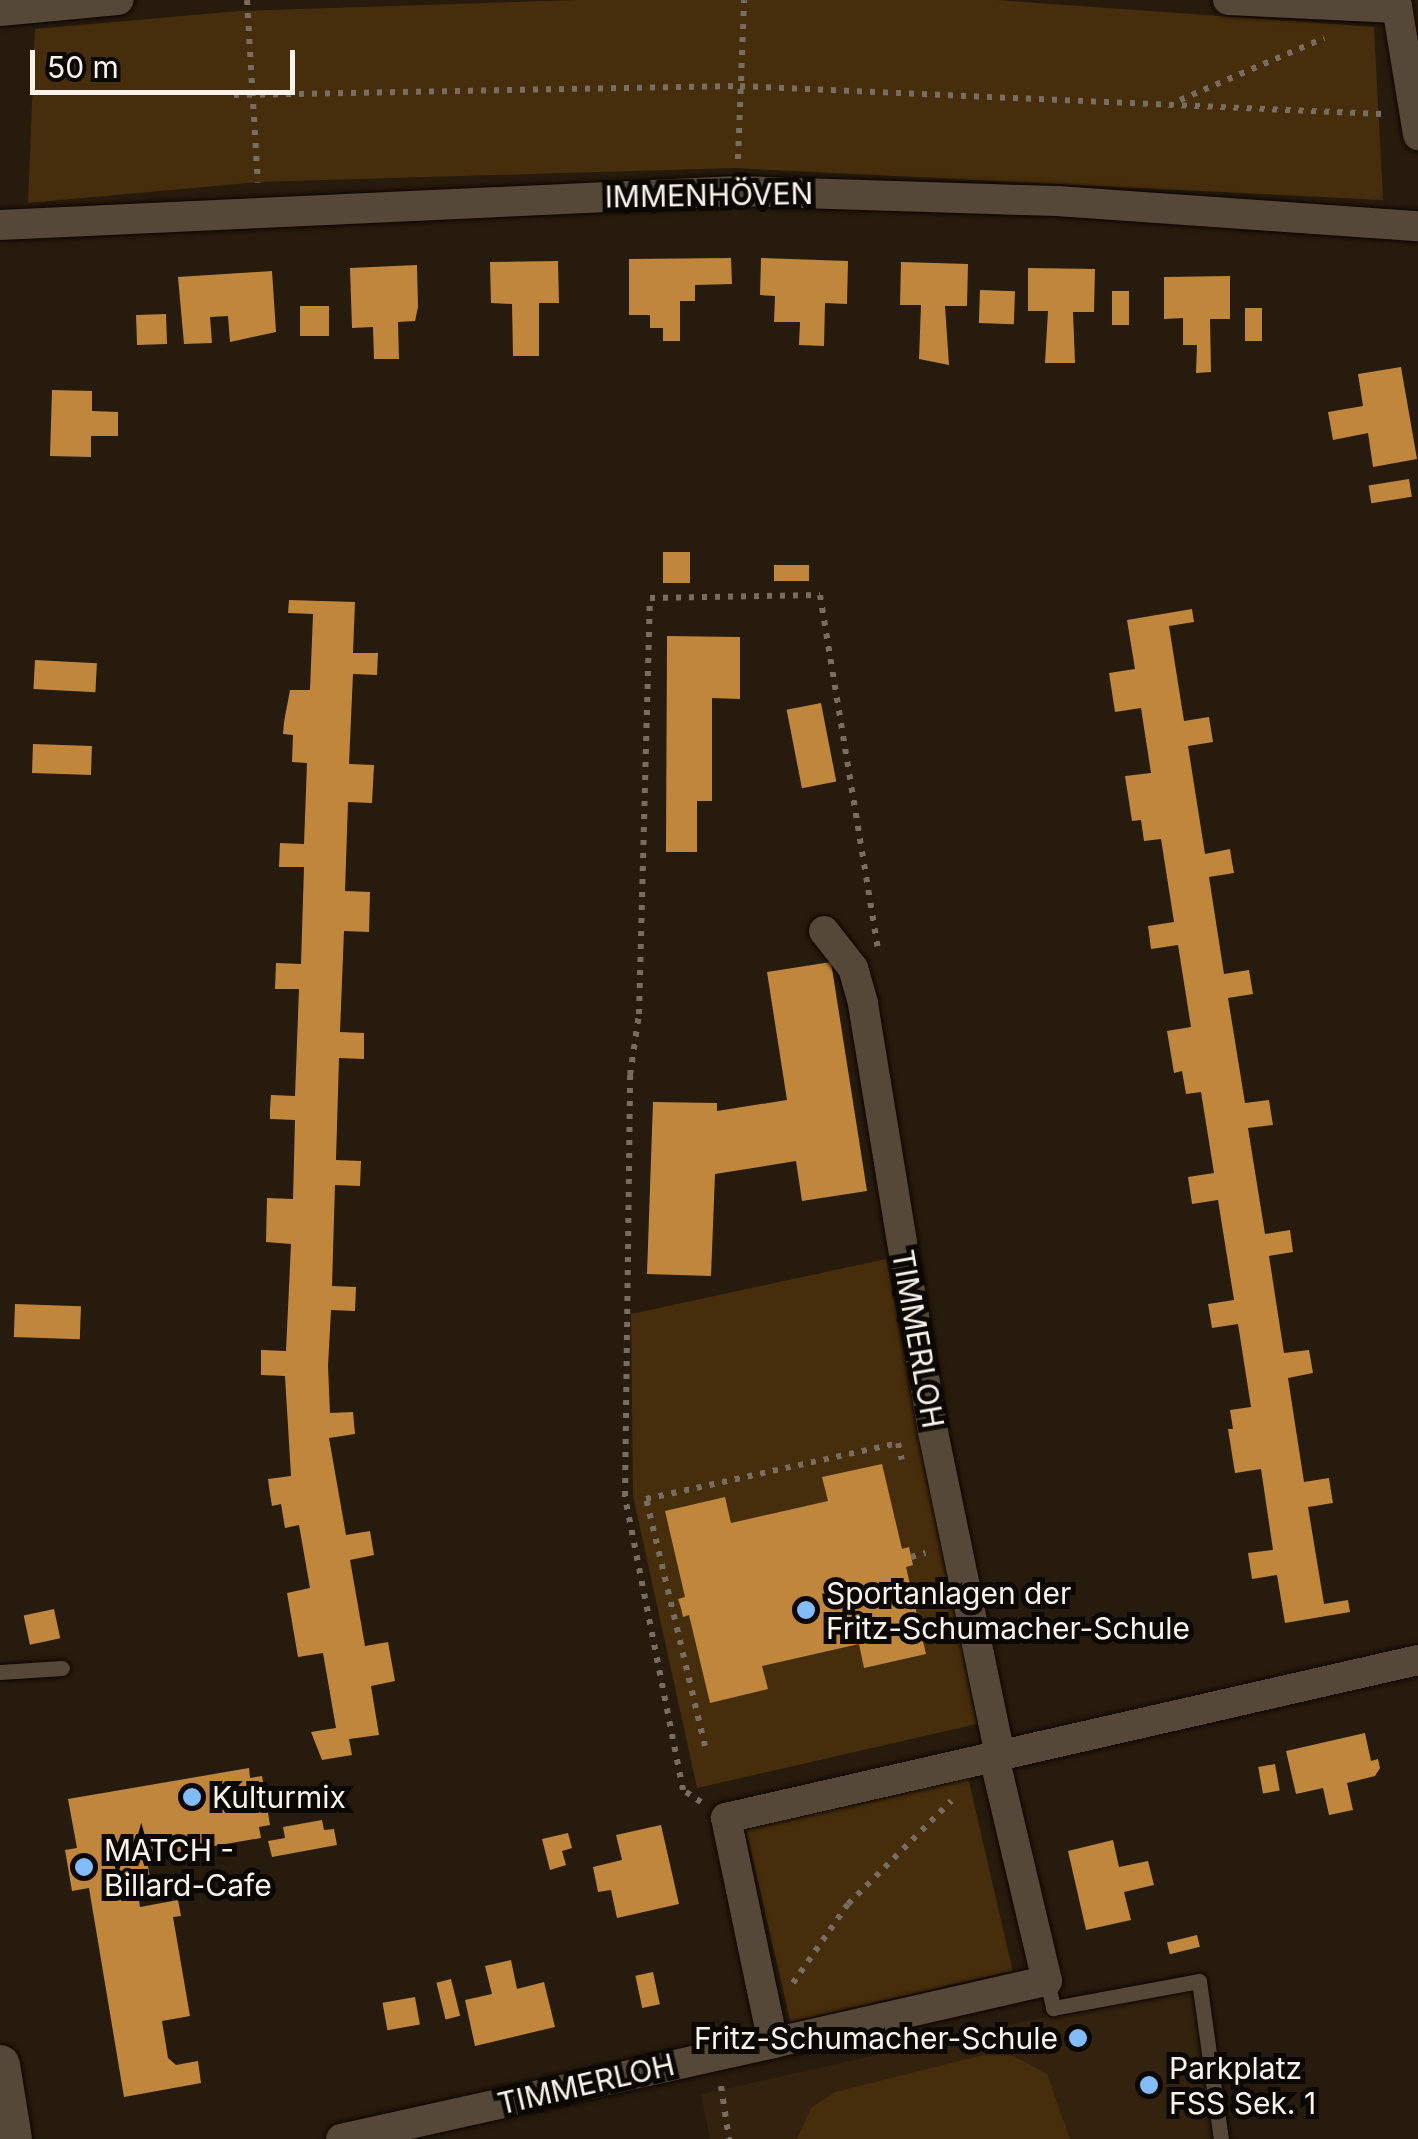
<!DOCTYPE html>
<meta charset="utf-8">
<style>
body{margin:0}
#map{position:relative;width:1418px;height:2139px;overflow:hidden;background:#261b0c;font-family:Inter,sans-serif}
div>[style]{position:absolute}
.built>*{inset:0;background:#32220e}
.green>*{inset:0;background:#462e0c;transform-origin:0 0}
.building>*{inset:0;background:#c0873c;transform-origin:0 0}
.path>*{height:6px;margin-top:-3px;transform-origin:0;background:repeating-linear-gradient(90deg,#776d60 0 5px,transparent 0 13px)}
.roads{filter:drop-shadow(0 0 2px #0f0500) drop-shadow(0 0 2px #0f0500)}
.service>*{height:15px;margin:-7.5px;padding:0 7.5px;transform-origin:7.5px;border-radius:7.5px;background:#564838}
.minor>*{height:30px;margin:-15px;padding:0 15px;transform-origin:15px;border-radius:15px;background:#564838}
.tertiary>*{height:40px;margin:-20px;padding:0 20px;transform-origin:20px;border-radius:20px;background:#564838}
.dots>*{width:28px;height:28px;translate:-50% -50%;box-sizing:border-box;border:5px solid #0b0703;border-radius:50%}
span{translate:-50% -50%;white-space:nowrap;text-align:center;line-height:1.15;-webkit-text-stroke:10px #0b0703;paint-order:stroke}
.street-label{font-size:30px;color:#fbf3ea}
.poi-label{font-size:30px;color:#fbf3ea}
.left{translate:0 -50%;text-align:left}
.right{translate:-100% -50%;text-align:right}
.scale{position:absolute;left:30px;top:50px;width:265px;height:45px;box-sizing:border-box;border:5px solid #fbf3ea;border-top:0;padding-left:12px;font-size:30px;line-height:35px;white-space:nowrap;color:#fbf3ea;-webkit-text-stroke:8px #0b0703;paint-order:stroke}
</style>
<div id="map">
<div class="built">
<i style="clip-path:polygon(1198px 1983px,1219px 2139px,710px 2139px,701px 2094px)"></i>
</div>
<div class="green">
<i style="clip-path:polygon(575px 0,996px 0,1374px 27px,1383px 200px,733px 168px,258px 182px,28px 203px,35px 29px,239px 11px)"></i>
<i style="clip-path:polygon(886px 1259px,977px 1724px,697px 1788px,633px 1496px,631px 1314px)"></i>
<i style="left:967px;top:1773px;width:203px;height:228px;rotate:77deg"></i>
<i style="clip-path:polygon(983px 2055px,1013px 2056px,1047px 2074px,1070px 2139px,797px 2139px,811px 2108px,835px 2092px)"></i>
</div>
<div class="building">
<i style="clip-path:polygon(731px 258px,732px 284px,695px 285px,695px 301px,680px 301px,680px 341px,663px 341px,663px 328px,650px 328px,650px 315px,629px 315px,629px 259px)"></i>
<i style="clip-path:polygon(761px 258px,848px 261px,847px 304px,825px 303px,824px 346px,799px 345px,800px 322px,774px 322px,775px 296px,760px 295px)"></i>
<i style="clip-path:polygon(558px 261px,559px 303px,539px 303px,539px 356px,513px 356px,512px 304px,491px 303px,490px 262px)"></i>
<i style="clip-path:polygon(901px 262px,968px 264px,967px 306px,945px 306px,949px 365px,919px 359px,921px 305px,900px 305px)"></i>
<i style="clip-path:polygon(417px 265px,418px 307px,415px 321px,398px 322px,399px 359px,374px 359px,373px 327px,352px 328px,350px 268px)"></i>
<i style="clip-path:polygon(1028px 268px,1095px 269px,1094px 312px,1073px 312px,1075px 363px,1045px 363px,1048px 311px,1028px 311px)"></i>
<i style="clip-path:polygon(272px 271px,276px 332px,230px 342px,228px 316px,210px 317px,212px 343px,184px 344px,178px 277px)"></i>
<i style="clip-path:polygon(1230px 276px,1230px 319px,1210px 319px,1211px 372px,1196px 373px,1197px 345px,1183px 345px,1183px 318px,1164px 319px,1164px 277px)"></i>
<i style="left:980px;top:290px;width:35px;height:33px;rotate:2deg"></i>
<i style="left:1112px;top:291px;width:17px;height:34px"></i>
<i style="left:300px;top:306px;width:29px;height:30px"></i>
<i style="left:1245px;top:308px;width:17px;height:33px"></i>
<i style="left:166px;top:314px;width:30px;height:30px;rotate:88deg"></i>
<i style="clip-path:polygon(1401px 367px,1417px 459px,1373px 467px,1368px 433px,1333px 440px,1328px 412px,1363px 406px,1358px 374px)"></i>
<i style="clip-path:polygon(52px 390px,92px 391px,92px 411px,118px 412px,118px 436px,91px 436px,91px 457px,50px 456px)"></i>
<i style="left:1409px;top:479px;width:18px;height:41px;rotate:81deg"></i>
<i style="left:663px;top:552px;width:27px;height:31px"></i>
<i style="left:809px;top:565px;width:16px;height:35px;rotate:90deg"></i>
<i style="clip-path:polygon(289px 600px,355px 602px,353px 653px,378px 653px,377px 675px,353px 674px,349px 764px,374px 765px,372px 803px,348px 802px,345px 891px,370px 892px,369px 932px,344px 931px,340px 1032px,364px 1033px,364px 1059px,339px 1058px,336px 1160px,361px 1161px,360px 1186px,335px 1185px,332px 1286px,356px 1287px,355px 1311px,331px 1310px,328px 1366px,330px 1413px,353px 1412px,355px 1434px,329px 1438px,346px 1535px,370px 1531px,374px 1555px,350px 1560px,365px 1646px,388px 1642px,395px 1681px,371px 1686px,379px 1735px,349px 1739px,352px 1755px,322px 1760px,311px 1732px,336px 1728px,323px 1653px,298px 1657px,287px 1593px,310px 1588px,299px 1525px,285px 1528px,281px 1504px,272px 1506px,270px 1494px,268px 1479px,291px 1476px,285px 1376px,261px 1375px,261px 1350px,286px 1351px,291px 1244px,266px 1242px,267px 1198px,293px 1199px,295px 1120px,270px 1119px,270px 1109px,271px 1095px,295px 1096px,299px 989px,275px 989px,276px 963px,301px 964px,304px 867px,279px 867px,280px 843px,304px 844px,307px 763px,292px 762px,293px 735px,283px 734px,284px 722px,290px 690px,310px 690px,313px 614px,288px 613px)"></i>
<i style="clip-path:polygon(1192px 609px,1194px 622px,1169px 626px,1184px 721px,1209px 717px,1213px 742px,1188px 746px,1205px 854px,1230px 849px,1232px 862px,1234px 873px,1209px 877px,1224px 974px,1249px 970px,1253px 994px,1228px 998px,1245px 1103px,1269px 1100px,1271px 1113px,1273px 1125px,1248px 1128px,1265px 1234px,1290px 1230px,1293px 1252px,1269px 1256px,1284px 1353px,1309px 1350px,1313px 1373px,1288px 1378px,1304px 1482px,1329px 1478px,1331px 1491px,1333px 1503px,1308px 1507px,1324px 1604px,1348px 1600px,1350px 1612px,1285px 1623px,1277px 1575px,1252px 1579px,1248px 1553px,1273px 1550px,1261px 1469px,1235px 1473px,1228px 1429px,1233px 1429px,1230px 1410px,1251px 1407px,1238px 1324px,1212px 1328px,1208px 1304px,1234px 1300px,1218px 1200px,1192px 1204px,1188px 1177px,1214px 1173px,1201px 1092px,1186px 1094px,1182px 1071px,1174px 1073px,1167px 1031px,1191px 1027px,1178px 945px,1151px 949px,1148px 926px,1174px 922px,1161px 839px,1144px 841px,1141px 820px,1132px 821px,1125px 776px,1151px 773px,1141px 708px,1115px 712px,1109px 673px,1135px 669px,1127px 620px)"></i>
<i style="clip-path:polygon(667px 636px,740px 637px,740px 699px,712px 698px,712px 801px,697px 801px,697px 852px,666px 852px)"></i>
<i style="left:35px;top:660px;width:62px;height:29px;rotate:3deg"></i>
<i style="left:821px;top:703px;width:80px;height:35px;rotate:79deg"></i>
<i style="left:33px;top:744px;width:59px;height:29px;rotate:2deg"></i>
<i style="clip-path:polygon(831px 962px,867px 1191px,802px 1201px,796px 1161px,715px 1174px,711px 1276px,647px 1274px,653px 1102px,717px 1103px,717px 1111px,787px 1100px,767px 972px)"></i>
<i style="left:15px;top:1304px;width:66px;height:33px;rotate:2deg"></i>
<i style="clip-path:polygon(882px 1464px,902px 1549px,909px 1547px,913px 1565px,906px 1567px,926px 1654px,864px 1668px,859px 1644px,762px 1666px,768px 1689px,710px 1703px,689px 1615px,683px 1617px,681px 1608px,678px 1599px,685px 1597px,665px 1511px,725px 1497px,731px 1523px,828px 1501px,822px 1477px)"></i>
<i style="left:54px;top:1609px;width:30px;height:31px;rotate:78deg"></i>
<i style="clip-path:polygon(1365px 1733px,1371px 1761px,1378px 1759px,1380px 1768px,1375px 1776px,1347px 1783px,1353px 1810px,1329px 1815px,1323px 1788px,1296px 1794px,1286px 1751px)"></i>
<i style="left:1275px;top:1764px;width:27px;height:17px;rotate:80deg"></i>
<i style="clip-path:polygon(249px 1768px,250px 1778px,262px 1776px,270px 1825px,259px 1827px,261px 1838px,156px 1856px,157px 1865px,148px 1866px,150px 1878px,136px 1880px,140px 1907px,178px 1900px,181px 1916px,173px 1917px,190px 2016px,162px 2021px,168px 2058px,176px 2065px,198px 2061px,201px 2083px,124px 2097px,89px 1888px,72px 1891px,65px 1850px,77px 1848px,68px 1799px)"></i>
<i style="clip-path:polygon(322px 1820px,324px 1830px,334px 1829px,337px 1845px,272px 1857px,268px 1841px,285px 1838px,283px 1827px)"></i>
<i style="clip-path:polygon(661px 1825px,679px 1904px,617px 1918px,611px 1890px,598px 1892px,593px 1867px,622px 1860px,616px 1835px)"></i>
<i style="clip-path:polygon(568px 1833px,572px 1848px,562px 1851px,566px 1865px,550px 1870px,542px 1839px)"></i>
<i style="clip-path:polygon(1113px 1840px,1119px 1867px,1148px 1861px,1154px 1885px,1124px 1892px,1131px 1920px,1086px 1930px,1068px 1851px)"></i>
<i style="left:1197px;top:1935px;width:12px;height:31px;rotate:76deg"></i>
<i style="clip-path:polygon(511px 1960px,517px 1989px,544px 1982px,555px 2027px,475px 2046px,465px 2000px,492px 1994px,485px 1966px)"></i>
<i style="left:653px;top:1972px;width:33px;height:18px;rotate:78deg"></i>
<i style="left:451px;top:1979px;width:38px;height:15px;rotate:76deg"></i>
<i style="left:415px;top:1997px;width:28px;height:33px;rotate:80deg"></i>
</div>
<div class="path">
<i style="left:247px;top:0;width:183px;rotate:86.6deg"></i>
<i style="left:234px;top:95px;width:506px;rotate:-1.02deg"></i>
<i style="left:740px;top:86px;width:643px;rotate:2.5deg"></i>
<i style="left:1180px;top:100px;width:157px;rotate:-23.3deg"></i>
<i style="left:738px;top:159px;width:159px;rotate:-87.8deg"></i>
<i style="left:911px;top:1557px;width:15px;rotate:-16deg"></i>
<i style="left:705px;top:1746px;width:254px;rotate:-103.4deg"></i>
<i style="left:646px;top:1499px;width:258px;rotate:-12.5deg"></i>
<i style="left:898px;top:1443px;width:17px;rotate:77deg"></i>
<i style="left:701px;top:1802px;width:22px;rotate:-146deg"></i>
<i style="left:683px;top:1790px;width:300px;rotate:-101.2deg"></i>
<i style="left:625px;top:1496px;width:421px;rotate:-89.3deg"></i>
<i style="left:630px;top:1075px;width:62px;rotate:-81.6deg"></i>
<i style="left:639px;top:1014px;width:416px;rotate:-88.5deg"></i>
<i style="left:650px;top:598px;width:170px;rotate:-1deg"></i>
<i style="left:820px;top:595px;width:358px;rotate:80.7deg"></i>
<i style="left:793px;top:1983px;width:96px;rotate:-55.2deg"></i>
<i style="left:848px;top:1904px;width:146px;rotate:-45deg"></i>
<i style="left:721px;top:2086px;width:54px;rotate:81.4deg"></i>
</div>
<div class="roads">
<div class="service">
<i style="left:0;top:1672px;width:62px;rotate:-3.7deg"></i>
<i style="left:1047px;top:1981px;width:28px;rotate:77deg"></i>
<i style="left:1053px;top:2008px;width:148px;rotate:-10.5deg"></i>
<i style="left:1199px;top:1981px;width:160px;rotate:82.1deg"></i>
</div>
<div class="minor">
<i style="left:1228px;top:0;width:169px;rotate:2.7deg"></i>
<i style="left:1396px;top:0;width:137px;rotate:80.7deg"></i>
<i style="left:0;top:11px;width:119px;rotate:-5.3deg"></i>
<i style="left:0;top:225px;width:738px;rotate:-2.64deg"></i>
<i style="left:737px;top:191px;width:320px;rotate:1.8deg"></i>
<i style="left:1057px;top:201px;width:362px;rotate:4deg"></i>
<i style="left:824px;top:931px;width:47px;rotate:51.9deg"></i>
<i style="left:853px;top:968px;width:37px;rotate:74deg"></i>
<i style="left:863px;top:1004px;width:434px;rotate:80.7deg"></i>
<i style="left:933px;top:1432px;width:331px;rotate:78.3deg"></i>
<i style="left:773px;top:2043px;width:281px;rotate:-12.8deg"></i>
<i style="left:1047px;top:1981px;width:230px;rotate:-103.3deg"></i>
<i style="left:341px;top:2139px;width:443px;rotate:-12.5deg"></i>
<i style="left:773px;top:2043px;width:230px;rotate:-101.8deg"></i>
<i style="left:726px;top:1818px;width:710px;rotate:-12.86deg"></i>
</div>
<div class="tertiary">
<i style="left:0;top:2065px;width:75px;rotate:80.8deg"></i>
</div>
</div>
<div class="dots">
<i style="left:806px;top:1610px;background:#83bcfb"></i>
<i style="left:192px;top:1797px;background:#83bcfb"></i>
<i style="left:84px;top:1867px;background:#83bcfb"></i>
<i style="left:1078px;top:2038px;background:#83bcfb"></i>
<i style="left:1149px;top:2085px;background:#83bcfb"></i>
</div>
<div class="street-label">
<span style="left:709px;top:195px;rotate:-1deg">IMMENHÖVEN</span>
<span style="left:918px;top:1339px;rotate:80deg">TIMMERLOH</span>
<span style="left:586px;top:2084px;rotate:-13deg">TIMMERLOH</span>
</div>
<div class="poi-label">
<span class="left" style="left:826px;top:1610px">Sportanlagen der<br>Fritz-Schumacher-Schule</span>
<span class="left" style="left:212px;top:1797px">Kulturmix</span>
<span class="left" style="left:104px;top:1867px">MATCH -<br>Billard-Cafe</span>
<span class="right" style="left:1058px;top:2038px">Fritz-Schumacher-Schule</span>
<span class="left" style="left:1169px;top:2085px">Parkplatz<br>FSS Sek. 1</span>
</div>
<div class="scale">50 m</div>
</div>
